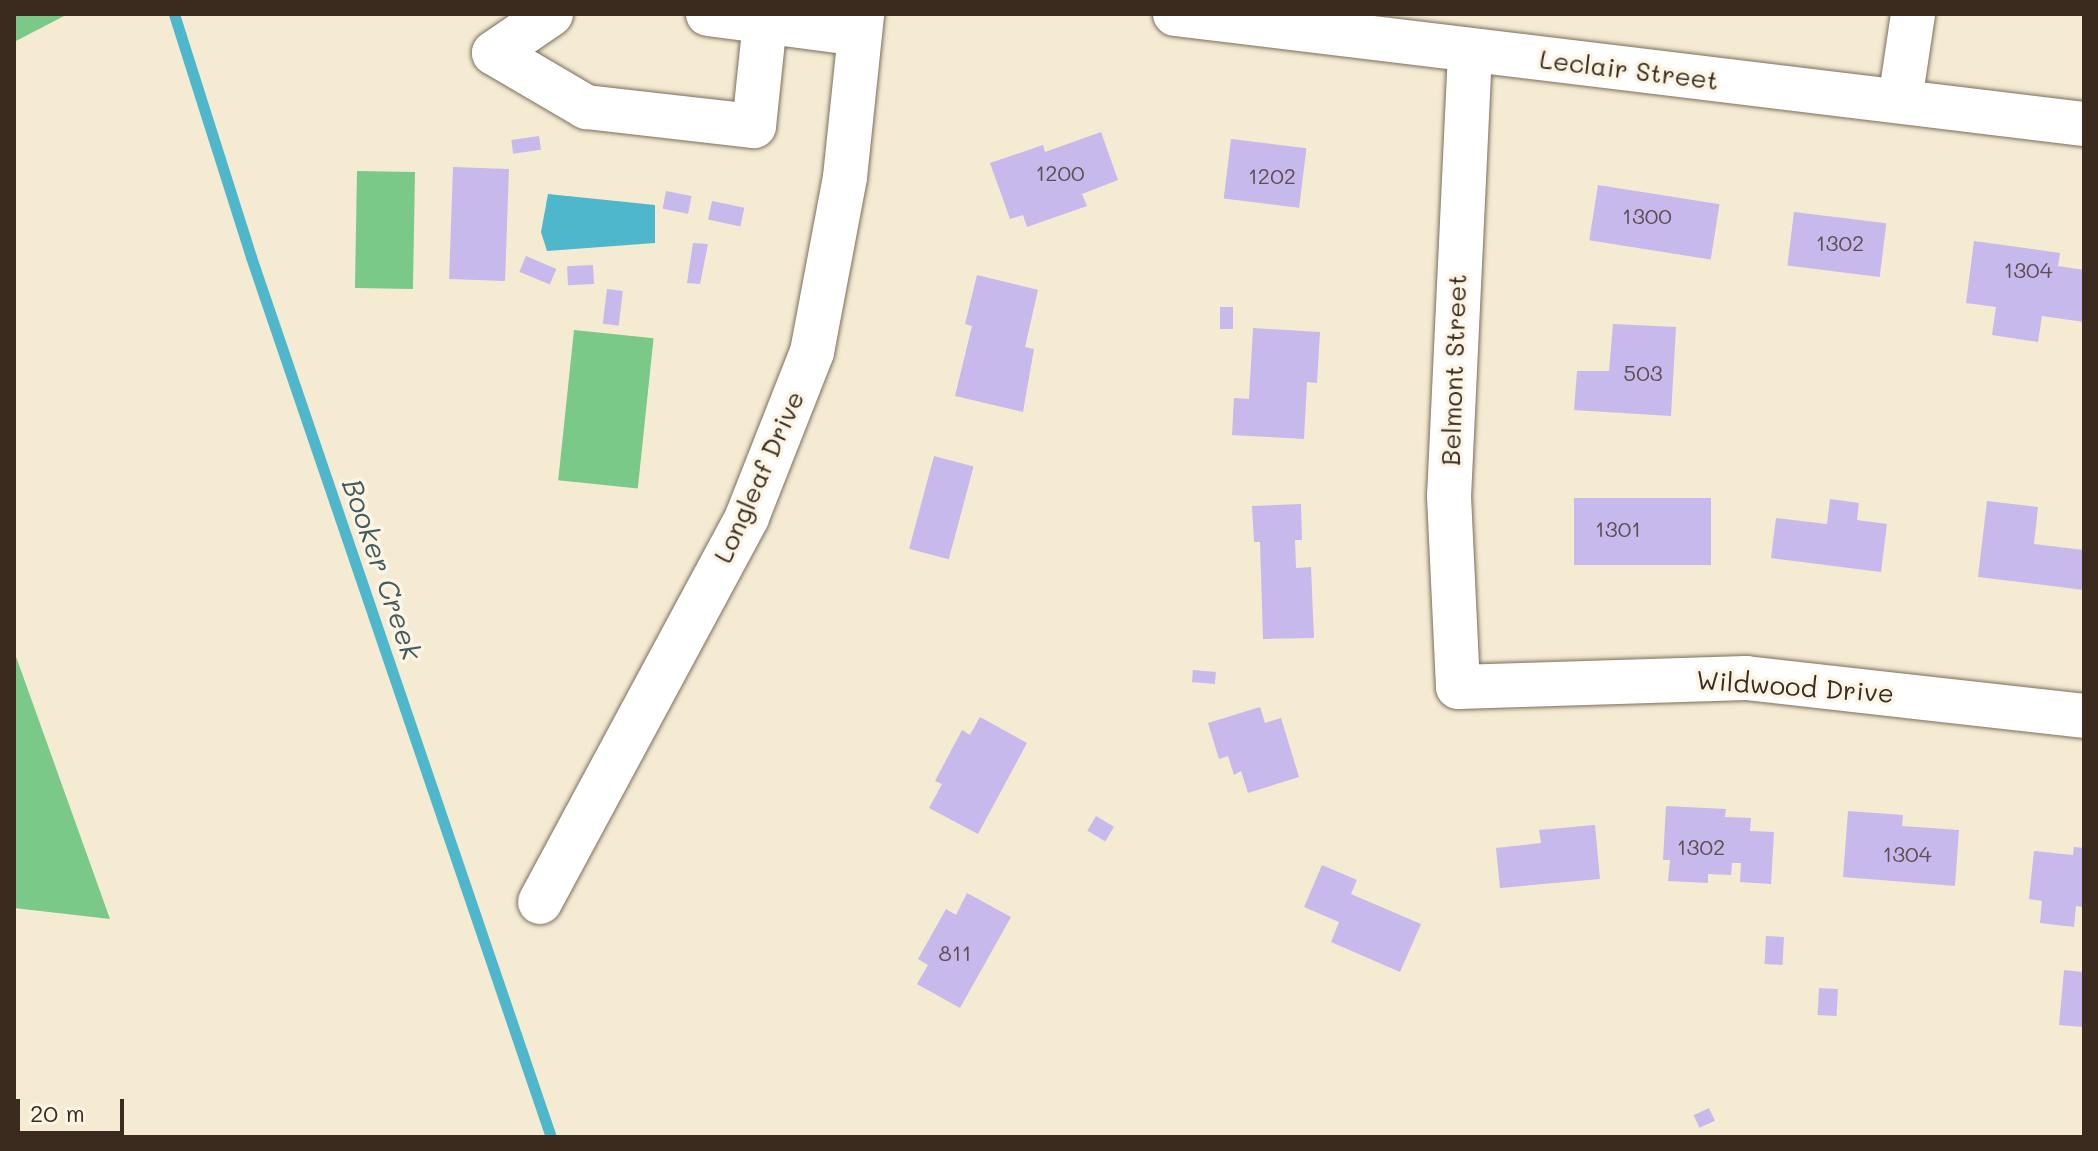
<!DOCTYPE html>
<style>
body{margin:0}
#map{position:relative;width:2098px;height:1151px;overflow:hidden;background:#f5ebd2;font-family:Mali,sans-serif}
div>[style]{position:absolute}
.green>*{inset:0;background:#7ac988;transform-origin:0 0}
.water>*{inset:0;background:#4eb7cc}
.stream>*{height:11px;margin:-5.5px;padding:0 5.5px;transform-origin:5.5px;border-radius:5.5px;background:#4eb7cc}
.building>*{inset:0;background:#c7b9eb;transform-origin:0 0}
.roads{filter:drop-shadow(0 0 2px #7c6e5d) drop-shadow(0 0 2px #7c6e5d)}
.minor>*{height:44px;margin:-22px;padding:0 22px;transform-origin:22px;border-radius:22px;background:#fff}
span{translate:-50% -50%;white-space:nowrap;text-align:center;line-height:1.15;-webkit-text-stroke:7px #fcf5e5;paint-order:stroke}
.number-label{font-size:22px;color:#5e4e51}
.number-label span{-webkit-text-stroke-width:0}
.street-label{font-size:26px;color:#3b2a1e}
.water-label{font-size:28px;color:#425b5b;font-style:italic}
.frame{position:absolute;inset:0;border:16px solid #3b2a1e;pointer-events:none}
.scale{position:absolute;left:16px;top:1099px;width:108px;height:36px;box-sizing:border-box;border:4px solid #3b2a1e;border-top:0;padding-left:10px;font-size:24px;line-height:28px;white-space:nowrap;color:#3b2a1e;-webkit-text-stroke:6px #fcf5e5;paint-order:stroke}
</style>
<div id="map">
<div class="green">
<i style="clip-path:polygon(14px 14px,68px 14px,14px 42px)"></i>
<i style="left:357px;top:171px;width:58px;height:117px;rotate:1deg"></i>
<i style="left:574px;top:330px;width:80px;height:151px;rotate:6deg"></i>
<i style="clip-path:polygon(14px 651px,110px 919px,14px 908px)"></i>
</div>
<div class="water">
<i style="clip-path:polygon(548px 194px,655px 205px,655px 243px,547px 251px,541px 232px)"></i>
</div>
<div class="stream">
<i style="left:174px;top:14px;width:255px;rotate:72.4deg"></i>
<i style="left:251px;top:257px;width:930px;rotate:71.18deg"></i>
</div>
<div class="building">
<i style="clip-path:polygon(1101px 132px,1118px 180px,1082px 194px,1087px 206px,1027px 227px,1023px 215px,1010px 219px,990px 163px,1043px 145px,1045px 152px)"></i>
<i style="left:539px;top:136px;width:14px;height:28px;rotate:82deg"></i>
<i style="left:1231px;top:139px;width:76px;height:60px;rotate:7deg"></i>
<i style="left:453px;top:167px;width:56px;height:112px;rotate:2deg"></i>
<i style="left:1598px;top:185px;width:123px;height:56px;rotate:9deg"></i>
<i style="left:666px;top:191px;width:26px;height:18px;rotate:11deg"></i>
<i style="left:712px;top:201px;width:33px;height:19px;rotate:12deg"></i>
<i style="left:1794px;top:212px;width:93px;height:54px;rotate:7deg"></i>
<i style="clip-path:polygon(1974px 241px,2060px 253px,2058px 266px,2084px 270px,2084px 322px,2042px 316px,2038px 342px,1992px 335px,1996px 307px,1966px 303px)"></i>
<i style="clip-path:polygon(693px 243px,708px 244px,700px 284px,687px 283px)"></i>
<i style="left:526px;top:256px;width:33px;height:17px;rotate:23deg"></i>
<i style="left:593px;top:265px;width:19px;height:26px;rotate:87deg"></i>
<i style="clip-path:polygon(977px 275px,1038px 290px,1025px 347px,1034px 349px,1023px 412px,955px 396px,972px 326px,965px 324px)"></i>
<i style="left:607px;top:289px;width:16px;height:35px;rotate:7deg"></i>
<i style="left:1220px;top:307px;width:13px;height:22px"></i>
<i style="clip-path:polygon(1613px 324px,1676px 327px,1671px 416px,1574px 410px,1577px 371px,1609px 371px)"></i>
<i style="clip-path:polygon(1253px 328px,1320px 332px,1317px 383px,1307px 382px,1304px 439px,1232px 435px,1234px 398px,1249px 399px)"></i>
<i style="left:934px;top:456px;width:41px;height:96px;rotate:15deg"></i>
<i style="left:1574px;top:498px;width:137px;height:67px"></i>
<i style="clip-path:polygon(1830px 499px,1859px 503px,1857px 520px,1887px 524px,1881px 572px,1771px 558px,1776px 518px,1827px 524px)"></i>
<i style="clip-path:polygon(1987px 501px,2038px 507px,2034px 544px,2084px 550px,2084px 590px,1978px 577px)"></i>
<i style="clip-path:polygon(1301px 504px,1302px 540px,1295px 540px,1296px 568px,1311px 567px,1314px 638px,1263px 639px,1260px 542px,1254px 542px,1252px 506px)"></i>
<i style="left:1193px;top:670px;width:23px;height:12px;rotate:5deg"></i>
<i style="clip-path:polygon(1260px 707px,1265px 723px,1281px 718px,1299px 777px,1248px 793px,1241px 771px,1234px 775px,1228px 756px,1219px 759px,1208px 723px)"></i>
<i style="clip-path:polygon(980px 717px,1027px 743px,978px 834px,929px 808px,942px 784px,935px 781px,962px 730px,970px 735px)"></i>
<i style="clip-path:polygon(1666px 806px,1726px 809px,1725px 817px,1751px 818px,1750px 831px,1774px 832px,1771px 884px,1740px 882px,1741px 863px,1732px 863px,1731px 875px,1708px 874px,1708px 883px,1668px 881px,1670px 860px,1663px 860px)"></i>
<i style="clip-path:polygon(1848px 811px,1903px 815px,1902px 826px,1959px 830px,1955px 886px,1843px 877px)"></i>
<i style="left:1096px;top:816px;width:21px;height:17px;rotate:31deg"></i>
<i style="clip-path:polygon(1595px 825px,1600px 879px,1500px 888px,1496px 848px,1541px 843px,1539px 830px)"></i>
<i style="clip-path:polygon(2074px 847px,2084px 848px,2084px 907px,2076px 906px,2074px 927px,2040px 923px,2042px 901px,2029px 899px,2034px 851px,2073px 855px)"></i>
<i style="clip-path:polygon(1322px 865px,1357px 880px,1351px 894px,1421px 924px,1400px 972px,1331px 942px,1339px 922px,1304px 907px)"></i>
<i style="clip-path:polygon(967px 893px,1011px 917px,960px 1008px,917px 984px,928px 965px,918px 959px,946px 909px,956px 915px)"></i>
<i style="left:1766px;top:936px;width:18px;height:28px;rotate:3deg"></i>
<i style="clip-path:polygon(2064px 970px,2084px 972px,2084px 1027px,2059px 1025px)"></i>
<i style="left:1819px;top:988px;width:19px;height:27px;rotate:3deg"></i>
<i style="left:1709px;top:1108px;width:14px;height:17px;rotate:65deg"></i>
</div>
<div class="roads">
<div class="minor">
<i style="left:551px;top:14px;width:69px;rotate:145.6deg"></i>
<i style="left:494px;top:53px;width:107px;rotate:30.4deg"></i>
<i style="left:586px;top:107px;width:169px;rotate:6.5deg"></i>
<i style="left:754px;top:126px;width:106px;rotate:-84deg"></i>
<i style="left:708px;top:14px;width:153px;rotate:7.5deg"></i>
<i style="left:1175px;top:14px;width:916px;rotate:6.9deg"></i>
<i style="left:1470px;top:52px;width:444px;rotate:92.7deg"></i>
<i style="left:1449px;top:496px;width:191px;rotate:87.3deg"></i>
<i style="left:1458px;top:687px;width:288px;rotate:-1.8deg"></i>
<i style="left:1746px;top:678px;width:340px;rotate:6.4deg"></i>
<i style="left:1900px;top:101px;width:88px;rotate:-81.5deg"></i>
<i style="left:540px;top:902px;width:437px;rotate:-61.7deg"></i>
<i style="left:747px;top:517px;width:177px;rotate:-68.5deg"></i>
<i style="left:812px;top:352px;width:178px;rotate:-79.3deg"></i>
<i style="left:845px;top:177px;width:164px;rotate:-84deg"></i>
</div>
</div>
<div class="number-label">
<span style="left:1060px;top:173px">1200</span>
<span style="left:1272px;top:176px">1202</span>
<span style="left:1647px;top:216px">1300</span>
<span style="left:1840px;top:243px">1302</span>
<span style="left:2028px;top:270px">1304</span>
<span style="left:1643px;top:373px">503</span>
<span style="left:1618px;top:529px">1301</span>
<span style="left:1701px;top:847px">1302</span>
<span style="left:1907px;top:854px">1304</span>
<span style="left:955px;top:953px">811</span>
</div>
<div class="street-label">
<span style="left:1629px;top:70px;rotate:7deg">Leclair Street</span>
<span style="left:1454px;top:370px;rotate:-88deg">Belmont Street</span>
<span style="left:759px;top:477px;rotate:-66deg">Longleaf Drive</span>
<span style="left:1795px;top:687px;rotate:4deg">Wildwood Drive</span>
</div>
<div class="water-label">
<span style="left:383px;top:569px;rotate:71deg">Booker Creek</span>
</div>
<div class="frame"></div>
<div class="scale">20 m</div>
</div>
